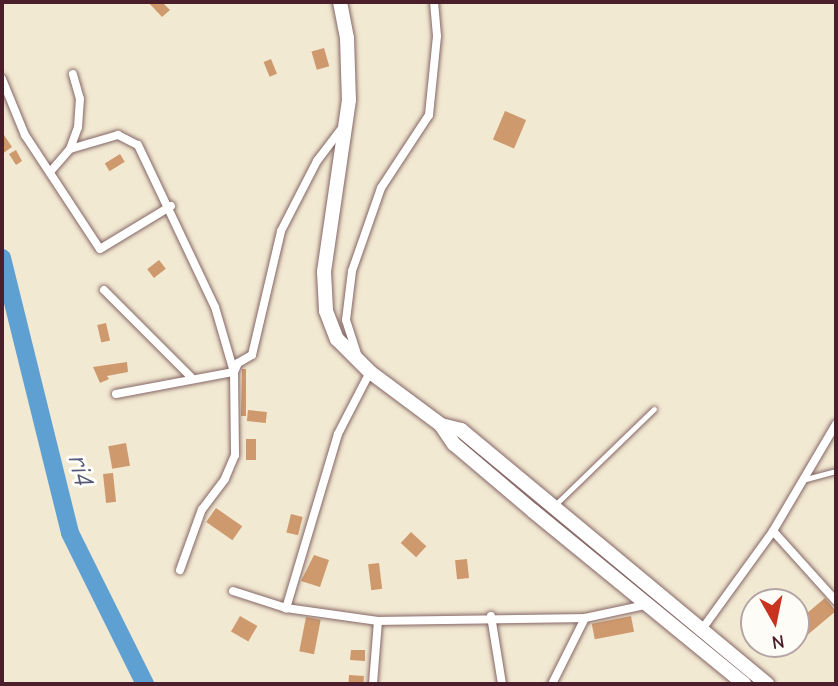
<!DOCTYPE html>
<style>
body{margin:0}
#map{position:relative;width:838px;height:686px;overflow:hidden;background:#f2e9d2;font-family:"Comic Neue",sans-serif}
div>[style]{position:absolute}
.river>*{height:18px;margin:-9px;padding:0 9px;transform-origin:9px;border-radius:9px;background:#5ea0d2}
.building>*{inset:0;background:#ce996d;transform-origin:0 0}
.roads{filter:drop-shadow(0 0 2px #856665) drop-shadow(0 0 2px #856665)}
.lane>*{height:4.5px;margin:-2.25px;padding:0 2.25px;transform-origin:2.25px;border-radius:2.25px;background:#fff}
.street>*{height:8px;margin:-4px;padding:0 4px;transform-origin:4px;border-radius:4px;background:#fff}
.primary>*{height:14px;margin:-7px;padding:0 7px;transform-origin:7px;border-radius:7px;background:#fff}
span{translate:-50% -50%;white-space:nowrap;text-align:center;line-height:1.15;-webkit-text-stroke:6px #fdfcf7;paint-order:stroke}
.water-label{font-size:28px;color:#535976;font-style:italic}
.frame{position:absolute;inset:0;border:4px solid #4a1f2b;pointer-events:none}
.north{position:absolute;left:740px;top:588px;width:70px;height:70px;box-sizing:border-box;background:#fdfcf7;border:2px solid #b5a4a5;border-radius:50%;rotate:171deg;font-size:19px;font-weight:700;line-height:28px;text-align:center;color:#4a1f2b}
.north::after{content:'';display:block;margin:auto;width:24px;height:32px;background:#c8321e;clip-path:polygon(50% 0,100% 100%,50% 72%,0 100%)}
</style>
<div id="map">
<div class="river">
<i style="left:2px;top:258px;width:283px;rotate:76.1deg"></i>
<i style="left:70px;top:533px;width:169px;rotate:63.6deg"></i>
</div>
<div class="building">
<i style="clip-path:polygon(148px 2px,162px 2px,170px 10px,162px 17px)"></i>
<i style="left:324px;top:48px;width:19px;height:13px;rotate:74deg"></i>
<i style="left:271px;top:59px;width:16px;height:8px;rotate:68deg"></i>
<i style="left:505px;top:111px;width:23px;height:31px;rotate:23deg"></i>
<i style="clip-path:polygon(2px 132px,12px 147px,2px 154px)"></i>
<i style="clip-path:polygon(16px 150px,22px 161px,16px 165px,9px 154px)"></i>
<i style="left:120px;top:154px;width:9px;height:18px;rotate:58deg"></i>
<i style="left:159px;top:260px;width:11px;height:15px;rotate:52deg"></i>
<i style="left:106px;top:323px;width:18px;height:9px;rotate:77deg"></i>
<i style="clip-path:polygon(127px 362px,128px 372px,107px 376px,109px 379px,100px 383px,93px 367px)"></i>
<i style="clip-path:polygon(242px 369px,246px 369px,246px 416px,241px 416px)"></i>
<i style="left:248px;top:410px;width:19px;height:11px;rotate:6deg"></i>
<i style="left:246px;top:439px;width:10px;height:21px"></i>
<i style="left:126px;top:443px;width:23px;height:18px;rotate:80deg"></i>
<i style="left:113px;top:473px;width:29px;height:10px;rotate:84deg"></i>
<i style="left:216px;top:508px;width:32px;height:17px;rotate:35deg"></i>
<i style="left:291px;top:514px;width:12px;height:19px;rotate:14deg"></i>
<i style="left:411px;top:532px;width:21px;height:15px;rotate:43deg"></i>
<i style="clip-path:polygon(314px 555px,329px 560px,320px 587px,301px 581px)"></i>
<i style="left:467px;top:559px;width:19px;height:12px;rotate:84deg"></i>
<i style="left:379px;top:563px;width:26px;height:11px;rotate:83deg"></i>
<i style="left:825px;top:598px;width:17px;height:42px;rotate:50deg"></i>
<i style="left:240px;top:616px;width:20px;height:18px;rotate:30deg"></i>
<i style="left:631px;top:616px;width:16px;height:40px;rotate:79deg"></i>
<i style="left:306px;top:617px;width:15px;height:35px;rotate:11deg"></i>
<i style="clip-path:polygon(351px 650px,365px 650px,365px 661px,350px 660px)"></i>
<i style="left:349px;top:675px;width:15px;height:9px;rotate:4deg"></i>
</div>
<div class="roads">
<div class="lane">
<i style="left:806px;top:479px;width:31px;rotate:-15deg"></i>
<i style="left:554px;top:506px;width:139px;rotate:-44.1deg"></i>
</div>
<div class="street">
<i style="left:2px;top:79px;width:61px;rotate:67.7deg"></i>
<i style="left:25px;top:135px;width:136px;rotate:56.7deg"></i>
<i style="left:100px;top:249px;width:83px;rotate:-31.2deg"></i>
<i style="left:70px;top:149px;width:50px;rotate:-16.3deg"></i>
<i style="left:118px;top:135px;width:22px;rotate:27deg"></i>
<i style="left:138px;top:145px;width:179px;rotate:64.6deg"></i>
<i style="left:215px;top:307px;width:68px;rotate:73.7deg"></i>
<i style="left:234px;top:372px;width:83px;rotate:89.3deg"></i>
<i style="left:235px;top:455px;width:26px;rotate:113deg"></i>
<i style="left:225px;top:479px;width:38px;rotate:127deg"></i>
<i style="left:202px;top:509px;width:65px;rotate:109.8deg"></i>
<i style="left:50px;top:172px;width:30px;rotate:-49deg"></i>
<i style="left:70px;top:149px;width:23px;rotate:-70deg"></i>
<i style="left:78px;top:127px;width:28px;rotate:-86deg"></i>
<i style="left:80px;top:99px;width:26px;rotate:-106deg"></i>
<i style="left:104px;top:290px;width:123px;rotate:45deg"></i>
<i style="left:358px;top:357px;width:39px;rotate:-108deg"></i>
<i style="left:346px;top:320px;width:49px;rotate:-83deg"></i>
<i style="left:352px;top:271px;width:88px;rotate:-70.7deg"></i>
<i style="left:381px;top:188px;width:87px;rotate:-56.7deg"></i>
<i style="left:429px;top:115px;width:79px;rotate:-84.2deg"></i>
<i style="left:437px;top:36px;width:34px;rotate:-95deg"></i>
<i style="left:370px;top:372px;width:70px;rotate:117.3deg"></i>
<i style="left:338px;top:434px;width:182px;rotate:106.6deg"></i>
<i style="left:286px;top:608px;width:93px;rotate:8deg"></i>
<i style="left:378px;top:621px;width:207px;rotate:-0.8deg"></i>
<i style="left:116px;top:394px;width:120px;rotate:-10.6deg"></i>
<i style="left:234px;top:372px;width:10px;rotate:-66deg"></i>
<i style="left:238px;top:363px;width:16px;rotate:-30deg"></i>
<i style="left:252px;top:355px;width:127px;rotate:-76.8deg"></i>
<i style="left:281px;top:231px;width:79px;rotate:-62.8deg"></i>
<i style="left:317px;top:161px;width:41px;rotate:-52.9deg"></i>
<i style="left:773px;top:531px;width:94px;rotate:48deg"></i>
<i style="left:233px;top:591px;width:56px;rotate:17.8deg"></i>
<i style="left:491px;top:616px;width:69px;rotate:80.8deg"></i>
<i style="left:700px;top:632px;width:125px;rotate:-54.1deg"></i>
<i style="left:773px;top:531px;width:124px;rotate:-59.5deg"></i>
<i style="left:373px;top:684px;width:63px;rotate:-85.5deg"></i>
<i style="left:552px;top:684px;width:74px;rotate:-63.4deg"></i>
<i style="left:585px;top:618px;width:61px;rotate:-12.2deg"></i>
</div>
<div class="primary">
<i style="left:340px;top:2px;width:37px;rotate:79deg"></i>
<i style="left:347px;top:38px;width:62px;rotate:88.2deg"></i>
<i style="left:349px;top:100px;width:174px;rotate:98.3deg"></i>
<i style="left:324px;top:272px;width:39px;rotate:87deg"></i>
<i style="left:326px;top:311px;width:30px;rotate:69deg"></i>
<i style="left:337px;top:339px;width:47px;rotate:45deg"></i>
<i style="left:370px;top:372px;width:89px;rotate:36.7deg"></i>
<i style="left:441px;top:425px;width:23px;rotate:56deg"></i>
<i style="left:454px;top:444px;width:104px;rotate:40.3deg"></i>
<i style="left:533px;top:511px;width:273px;rotate:39.3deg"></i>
<i style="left:441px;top:425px;width:21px;rotate:14deg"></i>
<i style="left:461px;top:430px;width:398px;rotate:39.7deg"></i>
</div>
</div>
<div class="water-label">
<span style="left:81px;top:471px;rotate:76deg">ri4</span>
</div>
<div class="frame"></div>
<div class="north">N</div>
</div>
